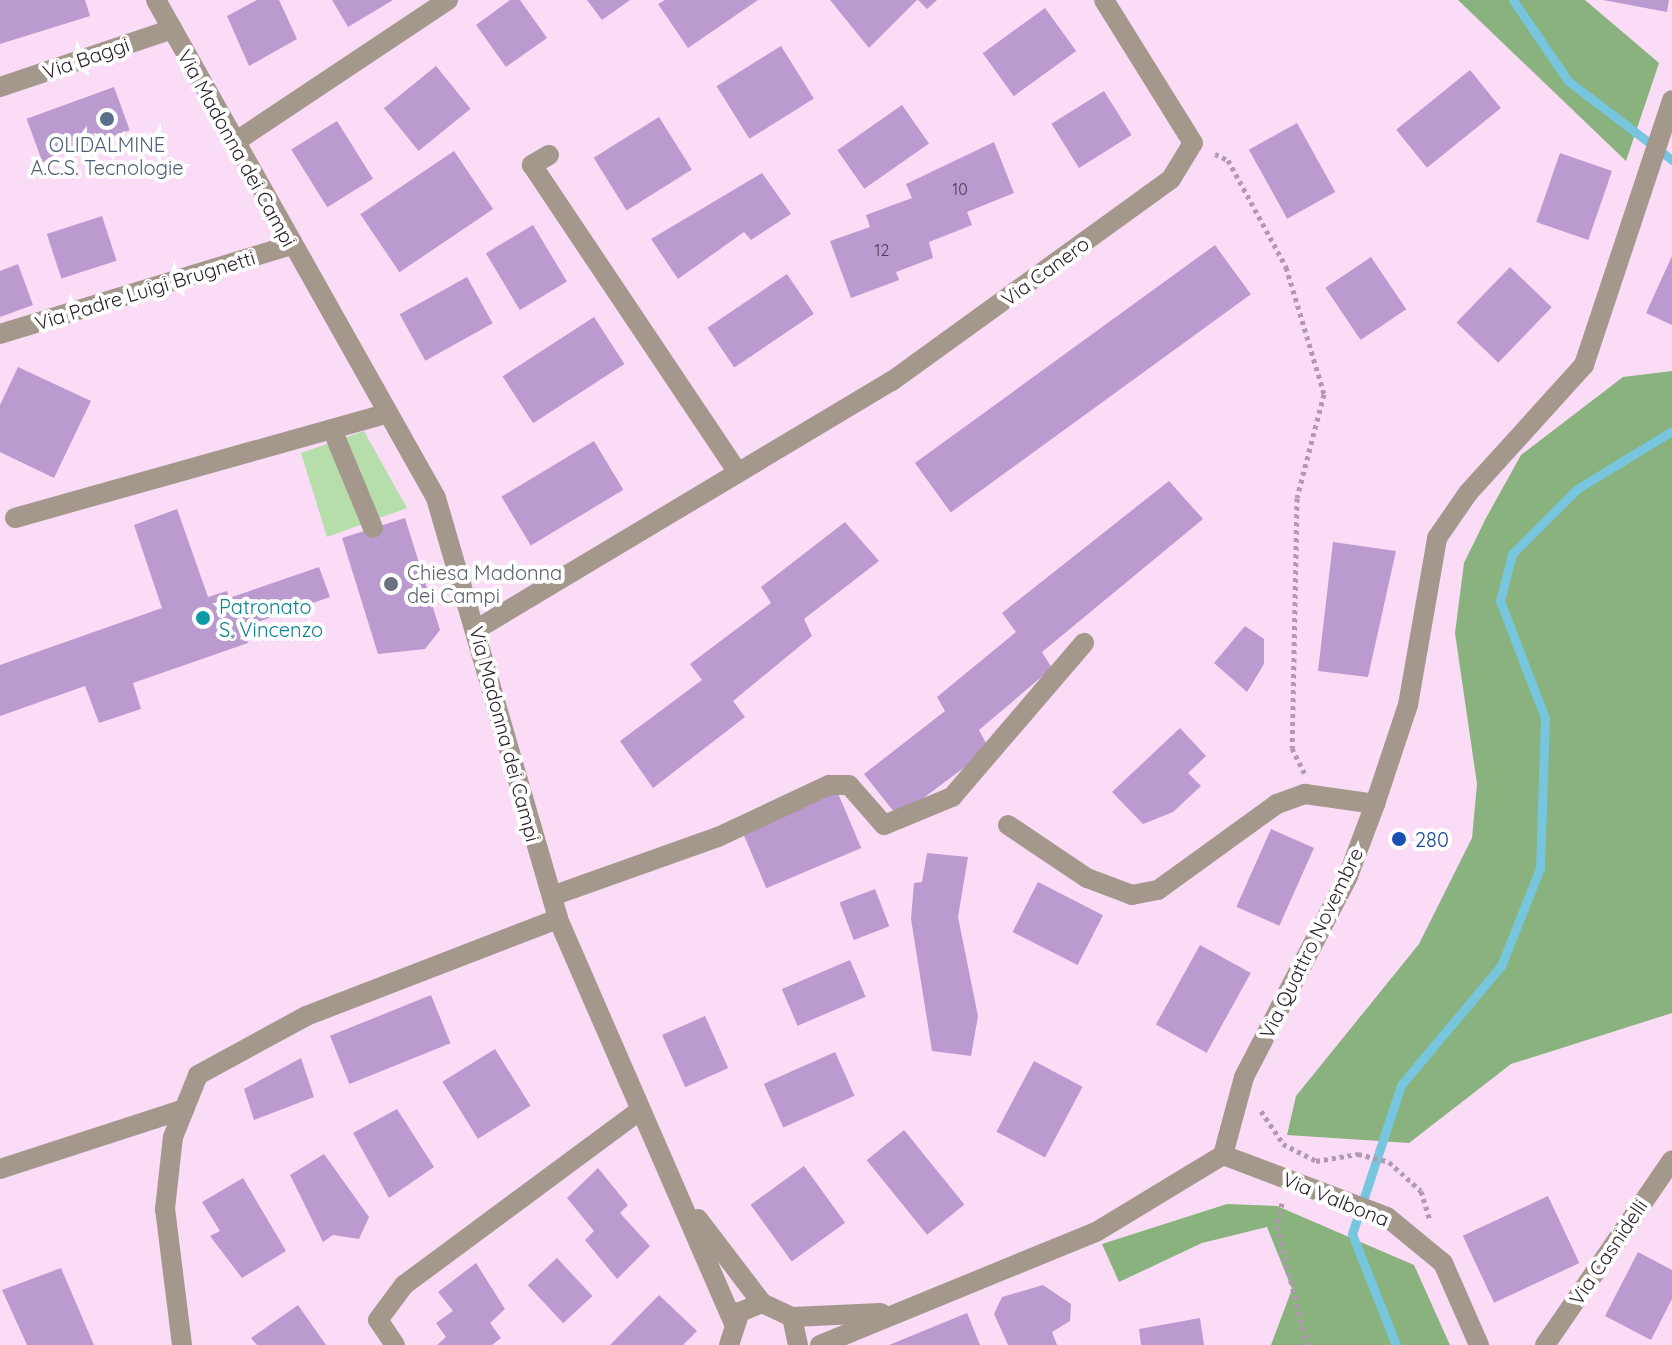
<!DOCTYPE html>
<style>
body{margin:0}
#map{position:relative;width:1672px;height:1345px;overflow:hidden;background:#fadcf7;font-family:Quicksand,sans-serif}
div>[style]{position:absolute}
.green>*{inset:0;background:#b6deab}
.forest>*{inset:0;background:#89b27e}
.stream>*{height:9px;margin:-4.5px;padding:0 4.5px;transform-origin:4.5px;border-radius:4.5px;background:#77c6de}
.building>*{inset:0;background:#bb9ad0;transform-origin:0 0}
.path>*{height:5px;margin-top:-2.5px;transform-origin:0;background:repeating-linear-gradient(90deg,#b19aaf 0 4px,transparent 0 8px)}
.pedestrian>*{height:20px;margin:-10px;padding:0 10px;transform-origin:10px;border-radius:10px;background:#a4988d}
.minor>*{height:20px;margin:-10px;padding:0 10px;transform-origin:10px;border-radius:10px;background:#a4988d}
.tertiary>*{height:20px;margin:-10px;padding:0 10px;transform-origin:10px;border-radius:10px;background:#a4988d}
.dots>*{width:22px;height:22px;translate:-50% -50%;box-sizing:border-box;border:4px solid #fff;border-radius:50%}
span{translate:-50% -50%;white-space:nowrap;text-align:center;line-height:1.15;-webkit-text-stroke:8px #fff;paint-order:stroke}
.number-label{font-size:16px;color:#4d3c50}
.number-label span{-webkit-text-stroke-width:0}
.street-label{font-size:20px;color:#281d26}
.service-label{font-size:20px;color:#4e5e75}
.worship-label{font-size:20px;color:#5b616d}
.left{translate:0 -50%;text-align:left}
.culture-label{font-size:20px;color:#0d838f}
.transit-label{font-size:20px;color:#164399}
</style>
<div id="map">
<div class="green">
<i style="clip-path:polygon(364px 431px,407px 508px,327px 537px,301px 453px)"></i>
</div>
<div class="forest">
<i style="clip-path:polygon(1458px 0,1585px 0,1659px 63px,1626px 161px)"></i>
<i style="clip-path:polygon(1672px 371px,1672px 1013px,1511px 1064px,1409px 1143px,1287px 1135px,1296px 1096px,1419px 944px,1472px 838px,1477px 784px,1455px 633px,1464px 563px,1486px 518px,1521px 455px,1623px 377px)"></i>
<i style="clip-path:polygon(1227px 1204px,1277px 1206px,1414px 1265px,1450px 1345px,1271px 1345px,1292px 1289px,1267px 1227px,1202px 1243px,1119px 1282px,1102px 1244px)"></i>
</div>
<div class="stream">
<i style="left:1513px;top:0;width:98px;rotate:55.8deg"></i>
<i style="left:1568px;top:81px;width:131px;rotate:37.2deg"></i>
<i style="left:1396px;top:1345px;width:119px;rotate:-111.6deg"></i>
<i style="left:1352px;top:1234px;width:157px;rotate:-71.8deg"></i>
<i style="left:1401px;top:1085px;width:155px;rotate:-50deg"></i>
<i style="left:1501px;top:966px;width:105px;rotate:-68.3deg"></i>
<i style="left:1540px;top:868px;width:150px;rotate:-88.1deg"></i>
<i style="left:1545px;top:718px;width:125px;rotate:-111deg"></i>
<i style="left:1500px;top:601px;width:49px;rotate:-75.7deg"></i>
<i style="left:1512px;top:554px;width:92px;rotate:-45deg"></i>
<i style="left:1577px;top:489px;width:111px;rotate:-31.4deg"></i>
</div>
<div class="building">
<i style="clip-path:polygon(0 0,85px 0,90px 16px,0 44px)"></i>
<i style="clip-path:polygon(257px 0,279px 0,297px 39px,249px 66px,227px 16px)"></i>
<i style="clip-path:polygon(332px 0,393px 0,348px 27px)"></i>
<i style="clip-path:polygon(510px 0,520px 0,547px 38px,506px 67px,476px 25px)"></i>
<i style="clip-path:polygon(587px 0,630px 0,602px 20px)"></i>
<i style="clip-path:polygon(665px 0,758px 0,688px 48px,658px 4px)"></i>
<i style="clip-path:polygon(830px 0,917px 0,869px 48px)"></i>
<i style="clip-path:polygon(918px 0,937px 0,927px 9px)"></i>
<i style="clip-path:polygon(1603px 0,1669px 0,1667px 12px)"></i>
<i style="left:1045px;top:8px;width:53px;height:77px;rotate:54deg"></i>
<i style="left:781px;top:46px;width:62px;height:76px;rotate:58deg"></i>
<i style="left:436px;top:66px;width:55px;height:67px;rotate:51deg"></i>
<i style="left:1470px;top:70px;width:49px;height:95px;rotate:51deg"></i>
<i style="left:114px;top:87px;width:46px;height:93px;rotate:70deg"></i>
<i style="left:1104px;top:91px;width:52px;height:62px;rotate:58deg"></i>
<i style="left:902px;top:105px;width:47px;height:79px;rotate:55deg"></i>
<i style="left:659px;top:117px;width:62px;height:77px;rotate:58deg"></i>
<i style="left:337px;top:121px;width:68px;height:54px;rotate:58deg"></i>
<i style="left:1297px;top:123px;width:79px;height:55px;rotate:61deg"></i>
<i style="clip-path:polygon(994px 142px,1014px 193px,967px 212px,972px 225px,929px 242px,933px 258px,896px 272px,899px 280px,851px 298px,830px 241px,870px 227px,866px 215px,912px 198px,906px 184px)"></i>
<i style="left:454px;top:151px;width:70px;height:113px;rotate:56deg"></i>
<i style="left:1560px;top:153px;width:55px;height:73px;rotate:19deg"></i>
<i style="clip-path:polygon(762px 173px,791px 214px,751px 240px,744px 232px,678px 279px,651px 239px)"></i>
<i style="left:102px;top:216px;width:47px;height:58px;rotate:72deg"></i>
<i style="left:533px;top:225px;width:66px;height:55px;rotate:59deg"></i>
<i style="left:1215px;top:245px;width:61px;height:371px;rotate:54deg"></i>
<i style="clip-path:polygon(1672px 256px,1672px 325px,1646px 313px)"></i>
<i style="left:1371px;top:257px;width:63px;height:55px;rotate:56deg"></i>
<i style="clip-path:polygon(18px 264px,33px 305px,0 317px,0 271px)"></i>
<i style="left:1510px;top:267px;width:58px;height:77px;rotate:44deg"></i>
<i style="left:787px;top:274px;width:48px;height:96px;rotate:56deg"></i>
<i style="left:467px;top:277px;width:53px;height:77px;rotate:61deg"></i>
<i style="left:594px;top:317px;width:56px;height:109px;rotate:57deg"></i>
<i style="clip-path:polygon(18px 367px,91px 401px,54px 478px,0 452px,0 405px)"></i>
<i style="left:594px;top:441px;width:57px;height:108px;rotate:59deg"></i>
<i style="clip-path:polygon(1169px 481px,1203px 519px,1042px 652px,1052px 668px,979px 730px,989px 749px,898px 817px,864px 774px,945px 711px,937px 697px,1016px 632px,1002px 613px)"></i>
<i style="clip-path:polygon(177px 509px,208px 597px,227px 591px,229px 598px,319px 567px,330px 597px,243px 627px,248px 643px,133px 683px,141px 709px,99px 723px,85px 686px,0 716px,0 665px,162px 608px,134px 525px)"></i>
<i style="clip-path:polygon(405px 518px,440px 630px,425px 649px,378px 654px,342px 538px)"></i>
<i style="clip-path:polygon(845px 522px,879px 561px,804px 619px,812px 636px,733px 701px,745px 717px,653px 788px,620px 741px,702px 680px,690px 664px,771px 603px,761px 587px)"></i>
<i style="clip-path:polygon(1333px 542px,1396px 551px,1368px 677px,1318px 671px)"></i>
<i style="clip-path:polygon(1245px 626px,1264px 639px,1264px 664px,1247px 692px,1214px 663px)"></i>
<i style="clip-path:polygon(1180px 728px,1206px 756px,1188px 773px,1201px 786px,1173px 812px,1143px 824px,1112px 792px)"></i>
<i style="left:837px;top:791px;width:62px;height:103px;rotate:67deg"></i>
<i style="left:1271px;top:829px;width:47px;height:85px;rotate:24deg"></i>
<i style="clip-path:polygon(927px 853px,968px 857px,958px 917px,978px 1016px,971px 1056px,932px 1051px,911px 919px,914px 883px,922px 882px)"></i>
<i style="left:1038px;top:882px;width:73px;height:56px;rotate:27deg"></i>
<i style="left:875px;top:889px;width:40px;height:38px;rotate:69deg"></i>
<i style="left:1200px;top:945px;width:58px;height:91px;rotate:29deg"></i>
<i style="left:850px;top:960px;width:40px;height:74px;rotate:67deg"></i>
<i style="left:431px;top:995px;width:52px;height:109px;rotate:68deg"></i>
<i style="left:705px;top:1016px;width:57px;height:47px;rotate:66deg"></i>
<i style="left:495px;top:1049px;width:67px;height:62px;rotate:58deg"></i>
<i style="left:835px;top:1052px;width:48px;height:78px;rotate:66deg"></i>
<i style="clip-path:polygon(301px 1058px,314px 1097px,254px 1120px,244px 1089px)"></i>
<i style="left:1034px;top:1061px;width:55px;height:80px;rotate:28deg"></i>
<i style="clip-path:polygon(397px 1109px,434px 1167px,389px 1198px,353px 1133px)"></i>
<i style="left:904px;top:1130px;width:96px;height:48px;rotate:51deg"></i>
<i style="clip-path:polygon(324px 1154px,369px 1217px,359px 1239px,333px 1235px,323px 1242px,290px 1175px)"></i>
<i style="left:804px;top:1166px;width:70px;height:66px;rotate:54deg"></i>
<i style="clip-path:polygon(598px 1168px,628px 1205px,620px 1213px,650px 1246px,617px 1279px,585px 1240px,594px 1231px,567px 1198px)"></i>
<i style="clip-path:polygon(243px 1178px,286px 1251px,242px 1278px,210px 1236px,220px 1231px,202px 1202px)"></i>
<i style="left:1548px;top:1196px;width:74px;height:94px;rotate:65deg"></i>
<i style="clip-path:polygon(1638px 1252px,1672px 1270px,1672px 1299px,1651px 1340px,1605px 1316px)"></i>
<i style="left:557px;top:1258px;width:52px;height:40px;rotate:47deg"></i>
<i style="clip-path:polygon(476px 1263px,505px 1309px,490px 1323px,501px 1338px,492px 1345px,437px 1345px,446px 1337px,436px 1323px,453px 1311px,438px 1292px)"></i>
<i style="clip-path:polygon(61px 1268px,94px 1345px,27px 1345px,2px 1290px)"></i>
<i style="clip-path:polygon(1043px 1285px,1071px 1304px,1070px 1321px,1052px 1332px,1057px 1345px,1008px 1345px,994px 1314px,1002px 1297px)"></i>
<i style="clip-path:polygon(659px 1295px,697px 1331px,683px 1345px,610px 1345px)"></i>
<i style="clip-path:polygon(298px 1305px,326px 1345px,257px 1345px,251px 1338px)"></i>
<i style="clip-path:polygon(967px 1313px,980px 1345px,889px 1345px)"></i>
<i style="clip-path:polygon(1200px 1318px,1204px 1345px,1141px 1345px,1139px 1329px)"></i>
</div>
<div class="path">
<i style="left:1215px;top:154px;width:14px;rotate:25deg"></i>
<i style="left:1228px;top:160px;width:122px;rotate:61.5deg"></i>
<i style="left:1286px;top:267px;width:133px;rotate:73.3deg"></i>
<i style="left:1324px;top:394px;width:107px;rotate:104.6deg"></i>
<i style="left:1297px;top:498px;width:250px;rotate:91.1deg"></i>
<i style="left:1292px;top:748px;width:28px;rotate:64deg"></i>
<i style="left:1261px;top:1111px;width:40px;rotate:56deg"></i>
<i style="left:1283px;top:1144px;width:37px;rotate:27deg"></i>
<i style="left:1316px;top:1161px;width:43px;rotate:-9.5deg"></i>
<i style="left:1358px;top:1154px;width:32px;rotate:14deg"></i>
<i style="left:1389px;top:1162px;width:43px;rotate:42.2deg"></i>
<i style="left:1421px;top:1191px;width:31px;rotate:73deg"></i>
<i style="left:1282px;top:1203px;width:24px;rotate:102deg"></i>
<i style="left:1277px;top:1226px;width:123px;rotate:75.9deg"></i>
</div>
<div class="pedestrian">
<i style="left:332px;top:429px;width:107px;rotate:67.5deg"></i>
</div>
<div class="minor">
<i style="left:0;top:87px;width:182px;rotate:-18.6deg"></i>
<i style="left:235px;top:142px;width:256px;rotate:-33.7deg"></i>
<i style="left:549px;top:155px;width:20px;rotate:150deg"></i>
<i style="left:532px;top:165px;width:367px;rotate:56.2deg"></i>
<i style="left:0;top:334px;width:304px;rotate:-17deg"></i>
<i style="left:15px;top:518px;width:387px;rotate:-15.7deg"></i>
<i style="left:477px;top:629px;width:483px;rotate:-30.9deg"></i>
<i style="left:892px;top:381px;width:344px;rotate:-35.9deg"></i>
<i style="left:1171px;top:179px;width:42px;rotate:-58.6deg"></i>
<i style="left:1193px;top:143px;width:168px;rotate:-121.9deg"></i>
<i style="left:1008px;top:825px;width:95px;rotate:33.9deg"></i>
<i style="left:1087px;top:878px;width:48px;rotate:20.7deg"></i>
<i style="left:1132px;top:895px;width:26px;rotate:-11deg"></i>
<i style="left:1158px;top:890px;width:147px;rotate:-35.9deg"></i>
<i style="left:1277px;top:804px;width:30px;rotate:-20deg"></i>
<i style="left:1305px;top:794px;width:71px;rotate:8.1deg"></i>
<i style="left:552px;top:896px;width:176px;rotate:-19.6deg"></i>
<i style="left:718px;top:837px;width:123px;rotate:-25.1deg"></i>
<i style="left:829px;top:785px;width:20px"></i>
<i style="left:849px;top:785px;width:53px;rotate:48.8deg"></i>
<i style="left:884px;top:825px;width:74px;rotate:-22.4deg"></i>
<i style="left:952px;top:797px;width:203px;rotate:-49.4deg"></i>
<i style="left:0;top:1169px;width:194px;rotate:-18deg"></i>
<i style="left:182px;top:1345px;width:137px;rotate:-97.1deg"></i>
<i style="left:165px;top:1209px;width:72px;rotate:-83.7deg"></i>
<i style="left:173px;top:1137px;width:67px;rotate:-68deg"></i>
<i style="left:198px;top:1075px;width:123px;rotate:-28.6deg"></i>
<i style="left:306px;top:1016px;width:270px;rotate:-21.1deg"></i>
<i style="left:395px;top:1345px;width:30px;rotate:-124deg"></i>
<i style="left:378px;top:1320px;width:44px;rotate:-53.4deg"></i>
<i style="left:404px;top:1285px;width:292px;rotate:-36.5deg"></i>
<i style="left:1545px;top:1345px;width:224px;rotate:-55.5deg"></i>
</div>
<div class="tertiary">
<i style="left:156px;top:0;width:571px;rotate:60.65deg"></i>
<i style="left:436px;top:498px;width:438px;rotate:73.8deg"></i>
<i style="left:558px;top:919px;width:439px;rotate:66.5deg"></i>
<i style="left:1223px;top:1155px;width:175px;rotate:20.7deg"></i>
<i style="left:1387px;top:1217px;width:72px;rotate:39.4deg"></i>
<i style="left:1443px;top:1263px;width:90px;rotate:66.3deg"></i>
<i style="left:698px;top:1219px;width:106px;rotate:52.7deg"></i>
<i style="left:792px;top:1317px;width:89px;rotate:-2.6deg"></i>
<i style="left:729px;top:1345px;width:35px;rotate:-72deg"></i>
<i style="left:740px;top:1312px;width:24px;rotate:-22deg"></i>
<i style="left:762px;top:1303px;width:33px;rotate:25deg"></i>
<i style="left:792px;top:1317px;width:29px;rotate:78deg"></i>
<i style="left:820px;top:1345px;width:298px;rotate:-22.3deg"></i>
<i style="left:1096px;top:1232px;width:149px;rotate:-31.2deg"></i>
<i style="left:1223px;top:1155px;width:81px;rotate:-74.9deg"></i>
<i style="left:1244px;top:1077px;width:226px;rotate:-62.6deg"></i>
<i style="left:1348px;top:876px;width:77px;rotate:-69.4deg"></i>
<i style="left:1375px;top:804px;width:104px;rotate:-71.6deg"></i>
<i style="left:1408px;top:705px;width:169px;rotate:-80.1deg"></i>
<i style="left:1437px;top:538px;width:55px;rotate:-55.4deg"></i>
<i style="left:1468px;top:493px;width:173px;rotate:-47.8deg"></i>
<i style="left:1584px;top:365px;width:279px;rotate:-71.6deg"></i>
</div>
<div class="dots">
<i style="left:107px;top:119px;background:#5c6f8a"></i>
<i style="left:391px;top:584px;background:#6b7280"></i>
<i style="left:203px;top:618px;background:#0f9aa8"></i>
<i style="left:1399px;top:839px;background:#1a4fb4"></i>
</div>
<div class="number-label">
<span style="left:960px;top:189px">10</span>
<span style="left:882px;top:250px">12</span>
</div>
<div class="street-label">
<span style="left:86px;top:58px;rotate:-19deg">Via Baggi</span>
<span style="left:237px;top:148px;rotate:61deg">Via Madonna dei Campi</span>
<span style="left:1045px;top:271px;rotate:-36deg">Via Canero</span>
<span style="left:145px;top:290px;rotate:-17deg">Via Padre Luigi Brugnetti</span>
<span style="left:505px;top:734px;rotate:75deg">Via Madonna dei Campi</span>
<span style="left:1311px;top:943px;rotate:-64deg">Via Quattro Novembre</span>
<span style="left:1336px;top:1199px;rotate:22deg">Via Valbona</span>
<span style="left:1608px;top:1252px;rotate:-56deg">Via Casnidelli</span>
</div>
<div class="service-label">
<span style="left:107px;top:156px">OLIDALMINE<br>A.C.S. Tecnologie</span>
</div>
<div class="worship-label">
<span class="left" style="left:407px;top:584px">Chiesa Madonna<br>dei Campi</span>
</div>
<div class="culture-label">
<span class="left" style="left:219px;top:618px">Patronato<br>S. Vincenzo</span>
</div>
<div class="transit-label">
<span class="left" style="left:1415px;top:839px">280</span>
</div>
</div>
